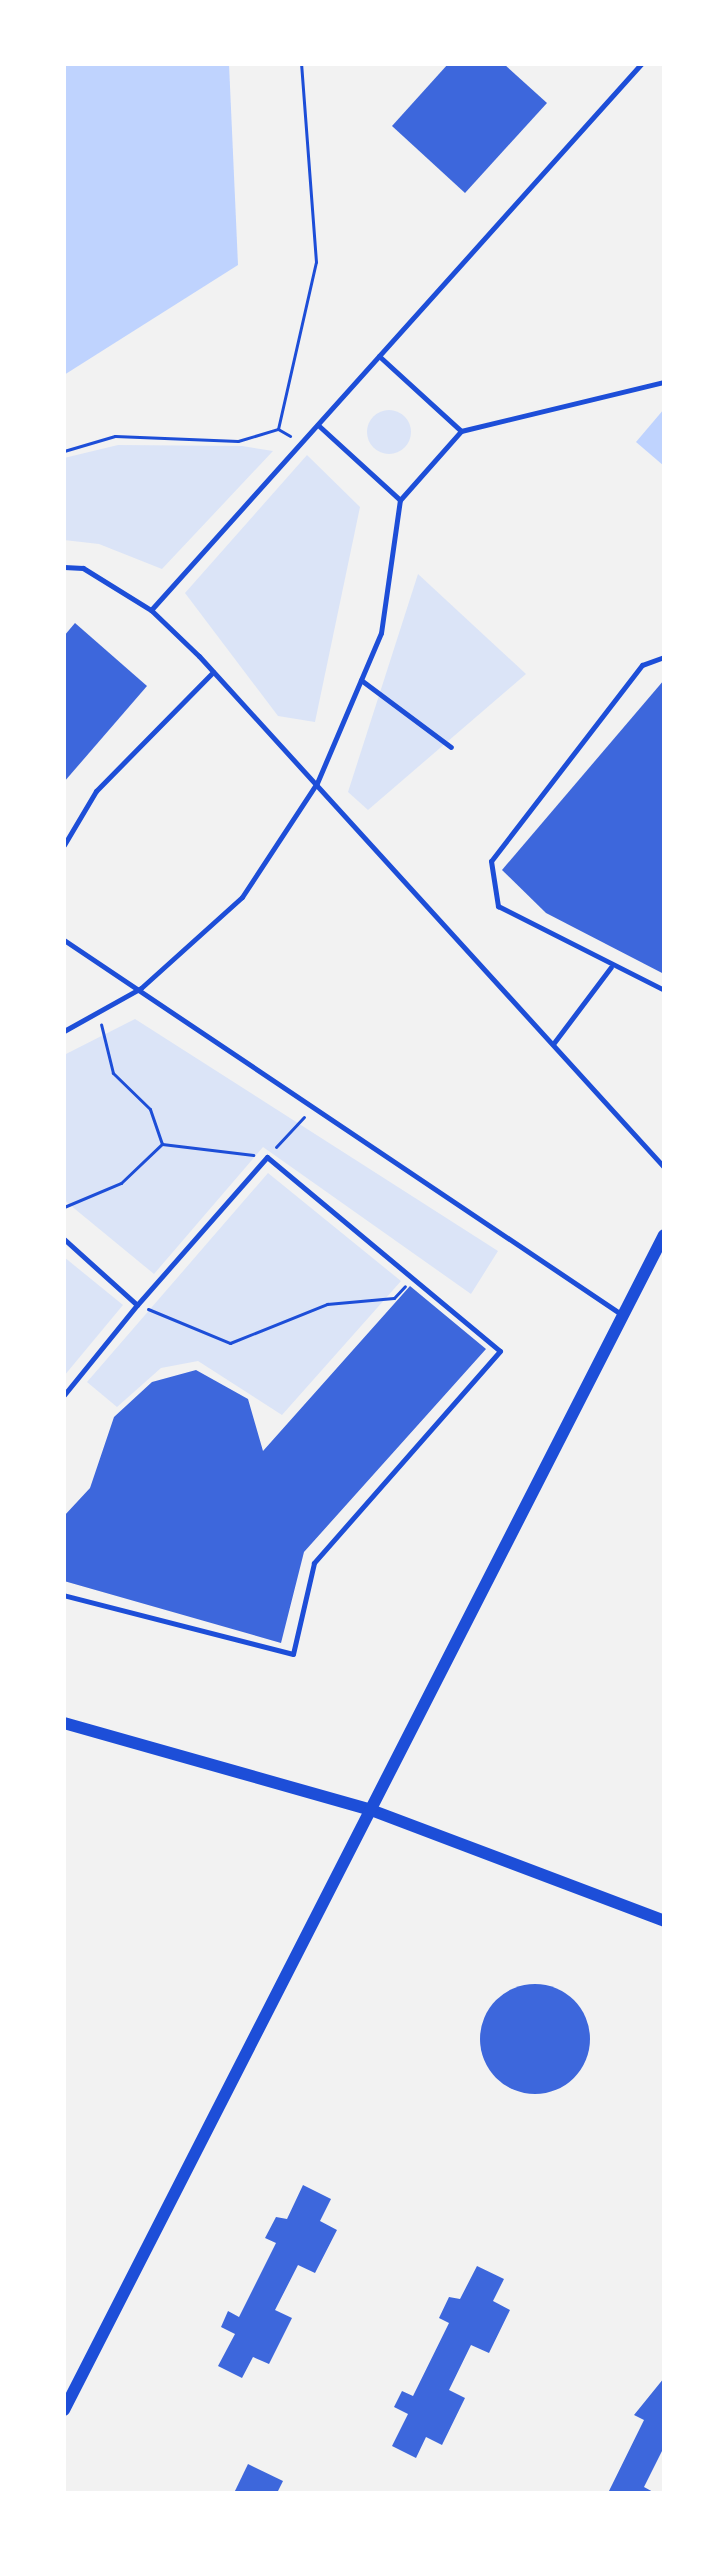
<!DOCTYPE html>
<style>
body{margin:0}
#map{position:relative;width:728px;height:2557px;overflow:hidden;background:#f2f2f2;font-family:Quicksand,sans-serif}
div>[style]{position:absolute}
.green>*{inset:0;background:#dbe4f7}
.round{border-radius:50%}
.water>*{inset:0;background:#bfd3fe}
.building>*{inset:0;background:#3d67dc}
.path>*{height:3px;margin:-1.5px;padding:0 1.5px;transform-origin:1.5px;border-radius:1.5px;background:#1d4ed8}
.service>*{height:5px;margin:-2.5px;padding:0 2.5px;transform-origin:2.5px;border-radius:2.5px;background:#1d4ed8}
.tertiary>*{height:12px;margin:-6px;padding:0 6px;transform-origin:6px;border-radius:6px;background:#1d4ed8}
span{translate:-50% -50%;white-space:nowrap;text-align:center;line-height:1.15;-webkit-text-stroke:6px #fff;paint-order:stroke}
.frame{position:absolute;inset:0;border:66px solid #fff;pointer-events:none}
</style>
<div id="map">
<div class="green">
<i class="round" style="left:367px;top:410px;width:44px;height:44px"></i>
<i style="clip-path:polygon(118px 445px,242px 446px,273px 451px,162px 569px,99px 544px,64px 540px,64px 458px)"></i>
<i style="clip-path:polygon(307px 455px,360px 507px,315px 722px,278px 716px,185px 593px)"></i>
<i style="clip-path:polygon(418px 574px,526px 674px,368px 810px,348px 792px)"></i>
<i style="clip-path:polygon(135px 1019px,498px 1251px,471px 1294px,263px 1147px,154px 1274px,64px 1200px,64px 1055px)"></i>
<i style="clip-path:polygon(268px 1173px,401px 1281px,282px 1415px,198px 1361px,161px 1368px,117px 1407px,87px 1382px)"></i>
<i style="clip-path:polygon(64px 1257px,123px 1305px,64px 1376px)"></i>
</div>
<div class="water">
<i style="clip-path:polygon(64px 64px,229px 64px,238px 265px,64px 375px)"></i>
<i style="clip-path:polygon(664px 409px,664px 466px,636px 442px)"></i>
</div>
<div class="building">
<i style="clip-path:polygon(448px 64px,504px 64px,547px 103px,465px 193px,392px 126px)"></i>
<i style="clip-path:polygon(75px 623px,147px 686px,64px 782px,64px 636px)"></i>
<i style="clip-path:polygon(664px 680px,664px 974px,546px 913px,502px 870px)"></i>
<i style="clip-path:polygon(410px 1286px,486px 1349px,304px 1552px,281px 1643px,64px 1581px,64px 1516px,90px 1488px,114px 1417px,152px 1382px,196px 1370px,248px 1399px,263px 1451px)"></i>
<i class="round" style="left:480px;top:1984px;width:110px;height:110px"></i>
<i style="clip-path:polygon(303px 2185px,331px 2199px,320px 2221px,337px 2230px,315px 2273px,298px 2265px,275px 2310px,292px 2318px,269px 2364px,253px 2357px,242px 2378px,218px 2366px,235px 2334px,221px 2327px,228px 2311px,239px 2317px,276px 2243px,265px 2238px,276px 2217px,287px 2219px)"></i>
<i style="clip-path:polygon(477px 2266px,504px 2279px,493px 2301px,510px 2310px,489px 2353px,471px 2345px,449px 2390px,465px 2398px,442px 2445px,426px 2437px,416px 2458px,392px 2446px,408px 2414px,394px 2407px,402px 2391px,413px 2396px,449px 2323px,439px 2318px,449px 2297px,460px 2299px)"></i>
<i style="clip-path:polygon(664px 2378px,664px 2447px,644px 2487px,655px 2493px,608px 2493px,644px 2420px,634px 2415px)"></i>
<i style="clip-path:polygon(248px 2464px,283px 2481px,277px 2493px,234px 2493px)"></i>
</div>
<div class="path">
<i style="left:278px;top:429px;width:171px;rotate:-77.2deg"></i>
<i style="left:316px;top:262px;width:199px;rotate:-94.3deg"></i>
<i style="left:64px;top:451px;width:53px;rotate:-16.4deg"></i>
<i style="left:115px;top:436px;width:123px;rotate:2.3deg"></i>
<i style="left:238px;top:441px;width:42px;rotate:-16.7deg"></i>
<i style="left:278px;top:429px;width:14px;rotate:30deg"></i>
<i style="left:162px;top:1144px;width:92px;rotate:6.9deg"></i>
<i style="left:276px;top:1147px;width:41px;rotate:-47deg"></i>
<i style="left:64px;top:1207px;width:62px;rotate:-22.8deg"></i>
<i style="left:121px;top:1183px;width:57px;rotate:-43.6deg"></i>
<i style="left:162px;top:1144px;width:37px;rotate:-109deg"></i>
<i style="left:150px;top:1109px;width:52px;rotate:-135.8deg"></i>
<i style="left:113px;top:1073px;width:50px;rotate:-103.8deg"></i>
<i style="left:148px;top:1309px;width:89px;rotate:22.5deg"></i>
<i style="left:230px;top:1343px;width:105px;rotate:-21.9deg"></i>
<i style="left:327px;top:1304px;width:67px;rotate:-5.1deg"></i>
<i style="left:394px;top:1298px;width:16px;rotate:-47deg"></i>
</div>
<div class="service">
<i style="left:379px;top:356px;width:111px;rotate:42.4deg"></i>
<i style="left:318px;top:425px;width:111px;rotate:42.4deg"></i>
<i style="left:64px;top:567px;width:19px;rotate:3deg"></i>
<i style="left:83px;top:568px;width:80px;rotate:31.7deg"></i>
<i style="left:151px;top:610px;width:66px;rotate:43.8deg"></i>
<i style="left:199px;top:656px;width:691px;rotate:47.7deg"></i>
<i style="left:151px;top:610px;width:734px;rotate:-48.09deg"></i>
<i style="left:664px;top:657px;width:23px;rotate:160deg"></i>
<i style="left:642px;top:665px;width:247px;rotate:127.6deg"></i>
<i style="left:491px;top:861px;width:46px;rotate:81.2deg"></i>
<i style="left:498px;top:906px;width:186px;rotate:26.8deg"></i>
<i style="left:361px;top:680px;width:112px;rotate:36.7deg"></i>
<i style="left:64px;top:845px;width:63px;rotate:-59.3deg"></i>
<i style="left:96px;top:791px;width:167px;rotate:-45.5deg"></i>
<i style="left:64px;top:940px;width:671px;rotate:33.88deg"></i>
<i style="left:64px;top:1031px;width:88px;rotate:-29.2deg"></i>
<i style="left:141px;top:988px;width:136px;rotate:-42deg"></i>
<i style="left:242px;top:897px;width:136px;rotate:-56.7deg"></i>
<i style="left:317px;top:783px;width:163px;rotate:-66.9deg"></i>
<i style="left:381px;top:633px;width:134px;rotate:-81.9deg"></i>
<i style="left:400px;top:500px;width:92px;rotate:-48.5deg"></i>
<i style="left:461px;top:431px;width:209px;rotate:-13.6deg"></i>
<i style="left:553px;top:1044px;width:96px;rotate:-53deg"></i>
<i style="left:64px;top:1239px;width:98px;rotate:42.1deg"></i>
<i style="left:137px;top:1305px;width:197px;rotate:-48.7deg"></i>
<i style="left:267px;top:1157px;width:303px;rotate:39.8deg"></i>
<i style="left:500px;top:1351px;width:282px;rotate:131.3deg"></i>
<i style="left:314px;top:1563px;width:93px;rotate:103deg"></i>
<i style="left:293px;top:1654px;width:236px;rotate:-165.6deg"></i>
<i style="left:64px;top:1395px;width:116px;rotate:-51deg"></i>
</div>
<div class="tertiary">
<i style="left:64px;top:1723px;width:319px;rotate:15.8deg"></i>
<i style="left:371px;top:1810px;width:313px;rotate:20.7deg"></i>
<i style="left:64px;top:2410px;width:1319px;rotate:-62.95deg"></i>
</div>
<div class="frame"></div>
</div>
